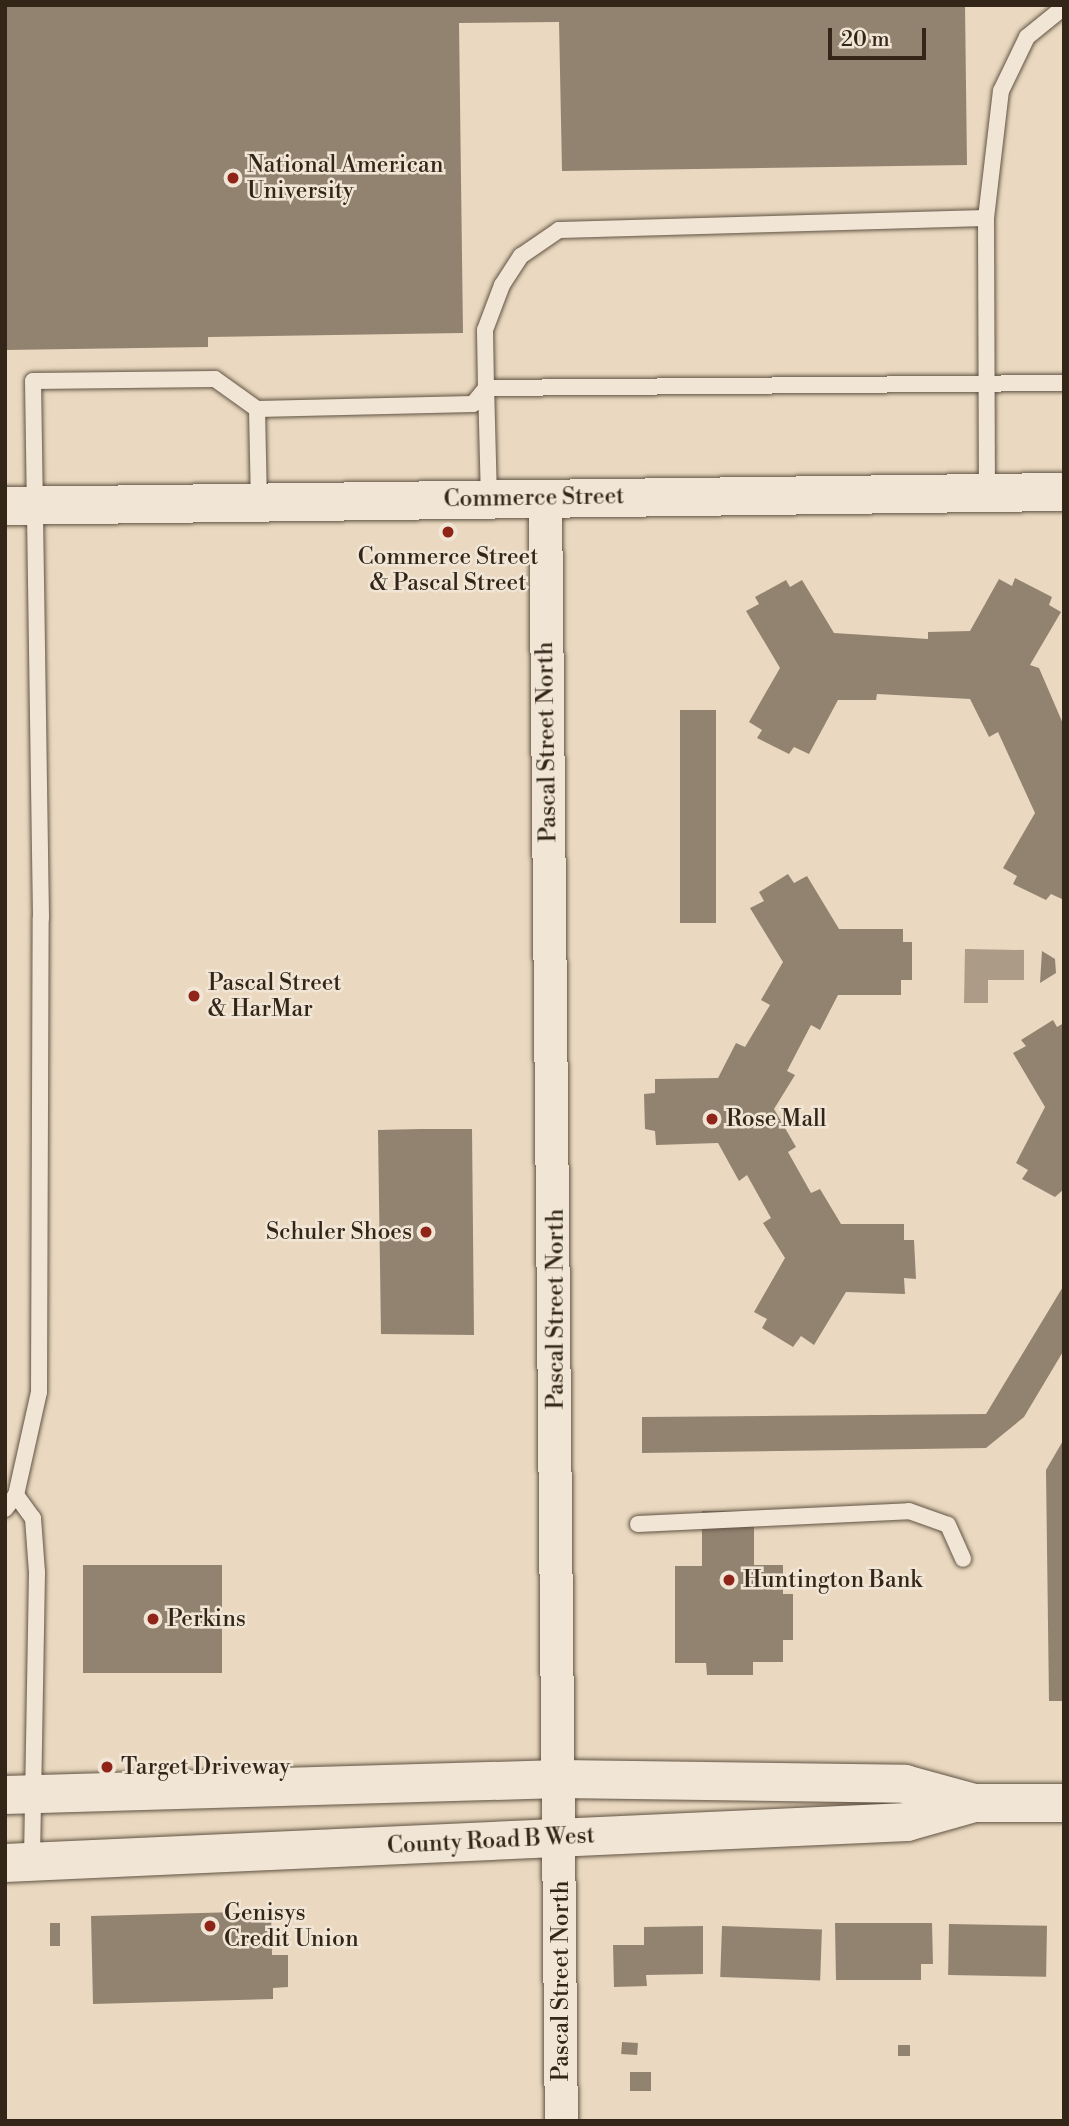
<!DOCTYPE html>
<style>
body{margin:0}
#map{position:relative;width:1069px;height:2126px;overflow:hidden;background:#ead9c0;font-family:"Libre Bodoni",serif}
div>[style]{position:absolute}
.water>*{inset:0;background:#ac9c87}
.building>*{inset:0;background:#928370;transform-origin:0 0}
.roads{filter:drop-shadow(0 0 2px #615343) drop-shadow(0 0 2px #615343)}
.lane>*{height:16px;margin:-8px;padding:0 8px;transform-origin:8px;border-radius:8px;background:#f1e6d6}
.street>*{height:33px;margin:-16.5px;padding:0 16.5px;transform-origin:16.5px;border-radius:16.5px;background:#f1e6d6}
.secondary>*{height:38px;margin:-19px;padding:0 19px;transform-origin:19px;border-radius:19px;background:#f1e6d6}
.dots>*{width:19px;height:19px;translate:-50% -50%;box-sizing:border-box;border:4px solid #f1e6d6;border-radius:50%}
span{translate:-50% -50%;white-space:nowrap;text-align:center;line-height:1.15;-webkit-text-stroke:5px #f1e6d6;paint-order:stroke}
.poi-label{font-size:23px;color:#332619}
.left{translate:0 -50%;text-align:left}
.right{translate:-100% -50%;text-align:right}
.street-label{font-size:23px;color:#332619}
.frame{position:absolute;inset:0;border:7px solid #332619;pointer-events:none}
.scale{position:absolute;left:828px;top:28px;width:98px;height:32px;box-sizing:border-box;border:4px solid #332619;border-top:0;padding-left:9px;font-size:21px;line-height:24px;white-space:nowrap;color:#332619;-webkit-text-stroke:5px #f1e6d6;paint-order:stroke}
</style>
<div id="map">
<div class="water">
<i style="clip-path:polygon(965px 949px,1024px 950px,1024px 980px,988px 980px,988px 1003px,964px 1003px)"></i>
</div>
<div class="building">
<i style="clip-path:polygon(5px 5px,965px 5px,967px 165px,562px 171px,559px 22px,459px 23px,463px 333px,208px 337px,208px 347px,5px 350px)"></i>
<i style="clip-path:polygon(1015px 578px,1052px 597px,1049px 605px,1061px 612px,1030px 665px,1039px 668px,1064px 726px,1064px 900px,1051px 894px,1046px 900px,1013px 884px,1017px 876px,1003px 868px,1035px 813px,998px 732px,989px 737px,970px 699px,877px 694px,876px 700px,838px 700px,809px 754px,794px 747px,789px 754px,757px 738px,762px 730px,749px 722px,780px 668px,746px 611px,759px 604px,755px 597px,786px 580px,790px 587px,802px 580px,834px 633px,928px 639px,928px 632px,970px 631px,999px 579px,1012px 586px)"></i>
<i style="left:680px;top:710px;width:36px;height:213px"></i>
<i style="clip-path:polygon(788px 874px,794px 883px,807px 876px,839px 929px,903px 929px,903px 942px,912px 942px,912px 980px,901px 980px,901px 995px,838px 995px,820px 1030px,811px 1025px,787px 1071px,795px 1075px,774px 1109px,796px 1147px,788px 1152px,811px 1193px,820px 1189px,841px 1224px,904px 1224px,904px 1240px,914px 1240px,916px 1279px,904px 1278px,905px 1294px,846px 1292px,814px 1345px,801px 1336px,793px 1347px,762px 1328px,767px 1319px,754px 1312px,785px 1258px,763px 1223px,771px 1218px,747px 1175px,739px 1181px,718px 1143px,656px 1145px,655px 1131px,645px 1129px,644px 1094px,655px 1093px,655px 1079px,718px 1078px,736px 1043px,745px 1047px,770px 1005px,761px 1000px,783px 962px,750px 908px,764px 901px,759px 892px)"></i>
<i style="clip-path:polygon(1042px 951px,1055px 959px,1056px 973px,1040px 983px)"></i>
<i style="clip-path:polygon(1053px 1020px,1057px 1027px,1064px 1023px,1064px 1189px,1055px 1197px,1022px 1179px,1028px 1170px,1016px 1163px,1045px 1107px,1013px 1053px,1026px 1046px,1021px 1040px)"></i>
<i style="clip-path:polygon(420px 1129px,472px 1129px,474px 1335px,381px 1334px,378px 1130px)"></i>
<i style="clip-path:polygon(1064px 1285px,1064px 1350px,1024px 1417px,986px 1448px,642px 1453px,642px 1417px,986px 1414px)"></i>
<i style="clip-path:polygon(1064px 1439px,1064px 1701px,1049px 1701px,1046px 1470px)"></i>
<i style="clip-path:polygon(702px 1511px,754px 1511px,754px 1565px,783px 1565px,783px 1594px,793px 1594px,793px 1640px,783px 1640px,783px 1662px,753px 1662px,753px 1675px,707px 1675px,706px 1663px,675px 1663px,675px 1566px,702px 1566px)"></i>
<i style="left:222px;top:1565px;width:108px;height:139px;rotate:90deg"></i>
<i style="clip-path:polygon(271px 1911px,272px 1955px,288px 1955px,288px 1987px,273px 1988px,273px 1999px,93px 2004px,91px 1916px)"></i>
<i style="left:50px;top:1923px;width:10px;height:23px"></i>
<i style="clip-path:polygon(835px 1923px,932px 1923px,933px 1964px,921px 1964px,921px 1980px,836px 1980px)"></i>
<i style="left:949px;top:1924px;width:98px;height:51px;rotate:1deg"></i>
<i style="clip-path:polygon(703px 1926px,703px 1974px,646px 1975px,647px 1986px,614px 1987px,613px 1945px,644px 1945px,644px 1927px)"></i>
<i style="left:722px;top:1926px;width:100px;height:51px;rotate:2deg"></i>
<i style="left:622px;top:2042px;width:16px;height:12px;rotate:4deg"></i>
<i style="left:898px;top:2045px;width:12px;height:11px"></i>
<i style="left:630px;top:2072px;width:21px;height:19px"></i>
</div>
<div class="roads">
<div class="lane">
<i style="left:986px;top:218px;width:128px;rotate:-83.3deg"></i>
<i style="left:1001px;top:91px;width:60px;rotate:-64.3deg"></i>
<i style="left:1027px;top:37px;width:48px;rotate:-39deg"></i>
<i style="left:257px;top:409px;width:94px;rotate:88.8deg"></i>
<i style="left:489px;top:499px;width:111px;rotate:-91.5deg"></i>
<i style="left:486px;top:388px;width:578px;rotate:-0.5deg"></i>
<i style="left:16px;top:1495px;width:29px;rotate:54deg"></i>
<i style="left:33px;top:1518px;width:54px;rotate:85.8deg"></i>
<i style="left:37px;top:1572px;width:289px;rotate:91deg"></i>
<i style="left:5px;top:1509px;width:18px;rotate:-52deg"></i>
<i style="left:16px;top:1495px;width:106px;rotate:-77.4deg"></i>
<i style="left:39px;top:1392px;width:474px;rotate:-89.8deg"></i>
<i style="left:41px;top:918px;width:537px;rotate:-90.85deg"></i>
<i style="left:33px;top:381px;width:182px;rotate:-0.6deg"></i>
<i style="left:215px;top:379px;width:52px;rotate:35.5deg"></i>
<i style="left:257px;top:409px;width:216px;rotate:-1.3deg"></i>
<i style="left:473px;top:404px;width:21px;rotate:-51deg"></i>
<i style="left:486px;top:388px;width:58px;rotate:-91deg"></i>
<i style="left:485px;top:330px;width:48px;rotate:-69.3deg"></i>
<i style="left:502px;top:285px;width:35px;rotate:-57deg"></i>
<i style="left:521px;top:256px;width:46px;rotate:-34.4deg"></i>
<i style="left:559px;top:230px;width:427px;rotate:-1.6deg"></i>
<i style="left:986px;top:218px;width:275px;rotate:89.8deg"></i>
<i style="left:638px;top:1524px;width:271px;rotate:-2.7deg"></i>
<i style="left:909px;top:1511px;width:41px;rotate:19.7deg"></i>
<i style="left:948px;top:1525px;width:37px;rotate:66deg"></i>
</div>
<div class="street">
<i style="left:545px;top:498px;width:1623px;rotate:89.44deg"></i>
</div>
<div class="secondary">
<i style="left:5px;top:506px;width:1059px;rotate:-0.76deg"></i>
<i style="left:5px;top:1795px;width:555px;rotate:-1.65deg"></i>
<i style="left:560px;top:1779px;width:345px;rotate:0.8deg"></i>
<i style="left:905px;top:1784px;width:72px;rotate:15.4deg"></i>
<i style="left:5px;top:1863px;width:903px;rotate:-2.6deg"></i>
<i style="left:907px;top:1822px;width:70px;rotate:-15.8deg"></i>
<i style="left:974px;top:1803px;width:90px"></i>
</div>
</div>
<div class="dots">
<i style="left:233px;top:178px;background:#8f2418"></i>
<i style="left:448px;top:532px;background:#8f2418"></i>
<i style="left:194px;top:996px;background:#8f2418"></i>
<i style="left:712px;top:1119px;background:#8f2418"></i>
<i style="left:426px;top:1232px;background:#8f2418"></i>
<i style="left:729px;top:1580px;background:#8f2418"></i>
<i style="left:153px;top:1619px;background:#8f2418"></i>
<i style="left:107px;top:1767px;background:#8f2418"></i>
<i style="left:210px;top:1926px;background:#8f2418"></i>
</div>
<div class="poi-label">
<span class="left" style="left:247px;top:178px">National American<br>University</span>
<span style="left:448px;top:570px">Commerce Street<br>&amp; Pascal Street</span>
<span class="left" style="left:208px;top:996px">Pascal Street<br>&amp; HarMar</span>
<span class="left" style="left:726px;top:1119px">Rose Mall</span>
<span class="right" style="left:412px;top:1232px">Schuler Shoes</span>
<span class="left" style="left:743px;top:1580px">Huntington Bank</span>
<span class="left" style="left:167px;top:1619px">Perkins</span>
<span class="left" style="left:121px;top:1767px">Target Driveway</span>
<span class="left" style="left:224px;top:1926px">Genisys<br>Credit Union</span>
</div>
<div class="street-label">
<span style="left:534px;top:498px;rotate:-1deg">Commerce Street</span>
<span style="left:547px;top:742px;rotate:-91deg">Pascal Street North</span>
<span style="left:556px;top:1309px;rotate:-90deg">Pascal Street North</span>
<span style="left:491px;top:1841px;rotate:-3deg">County Road B West</span>
<span style="left:561px;top:1981px;rotate:-90deg">Pascal Street North</span>
</div>
<div class="frame"></div>
<div class="scale">20 m</div>
</div>
